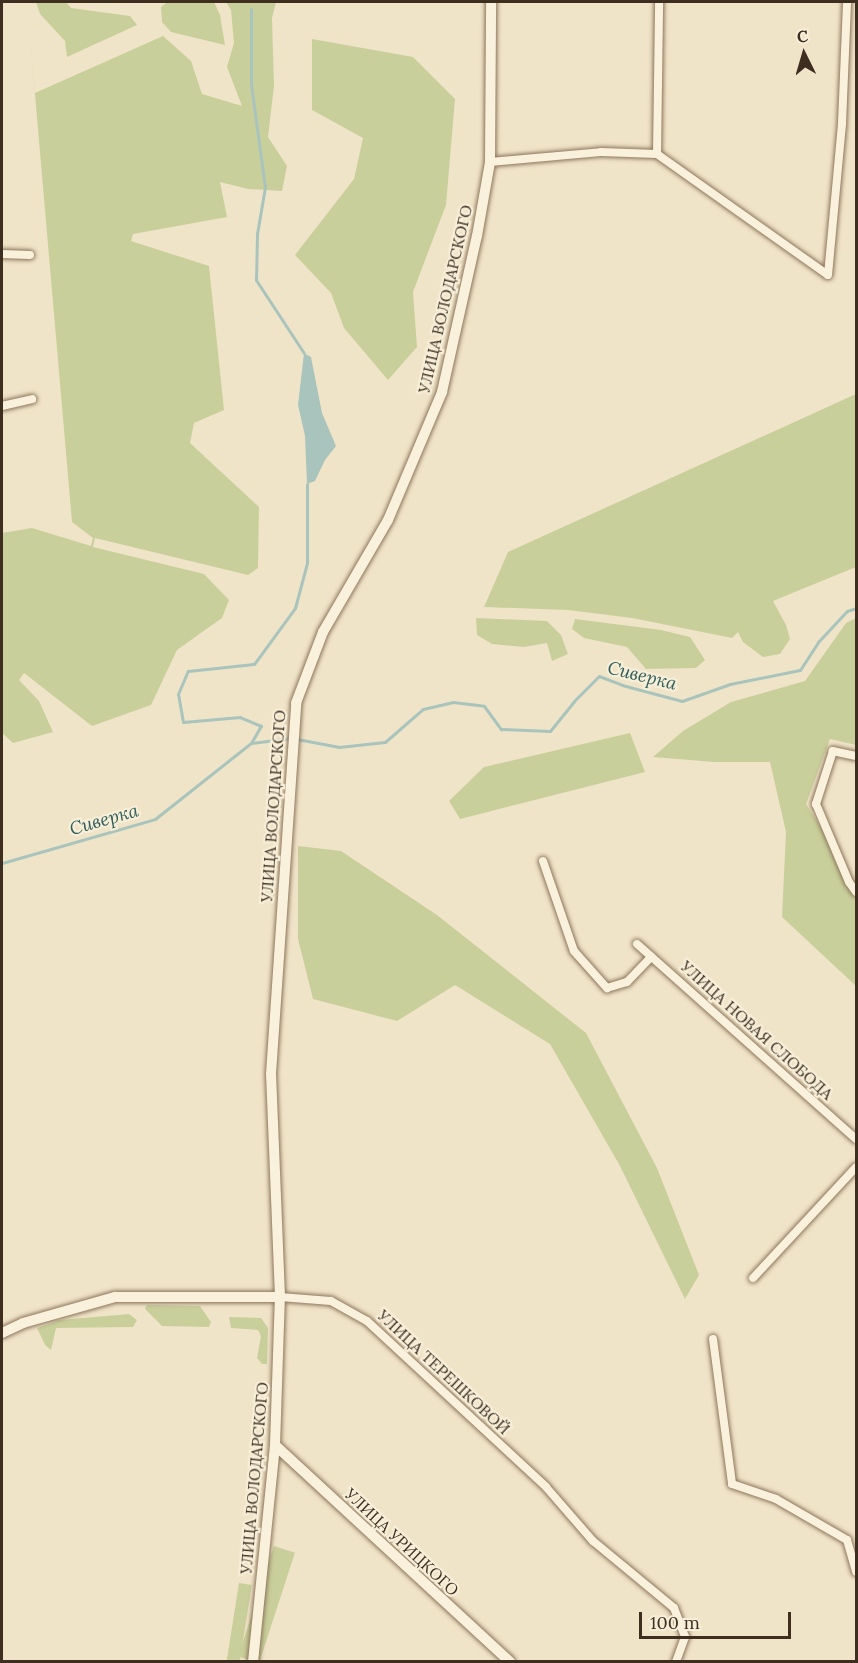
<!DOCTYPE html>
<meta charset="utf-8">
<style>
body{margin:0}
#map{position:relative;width:858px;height:1663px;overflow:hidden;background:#f0e4c8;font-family:Lora,serif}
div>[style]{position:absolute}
.green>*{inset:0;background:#c9cf9b;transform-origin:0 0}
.water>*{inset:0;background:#a9c4bc}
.stream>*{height:3px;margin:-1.5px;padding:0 1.5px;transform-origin:1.5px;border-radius:1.5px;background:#a9c4bc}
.roads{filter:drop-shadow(0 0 2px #8d765c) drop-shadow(0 0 2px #8d765c)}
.minor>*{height:8px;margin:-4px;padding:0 4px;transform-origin:4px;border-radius:4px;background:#faf1dc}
.secondary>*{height:10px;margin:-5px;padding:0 5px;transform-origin:5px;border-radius:5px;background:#faf1dc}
span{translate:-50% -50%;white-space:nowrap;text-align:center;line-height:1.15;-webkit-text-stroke:4.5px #f7eed8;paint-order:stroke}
.street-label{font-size:16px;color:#3d2e20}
.water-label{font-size:18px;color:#2f5d5a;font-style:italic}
.frame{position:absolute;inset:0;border:3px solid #3d2e20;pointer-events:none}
.north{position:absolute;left:774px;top:24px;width:60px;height:60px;-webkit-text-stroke:4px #f7eed8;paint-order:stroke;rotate:355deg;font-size:16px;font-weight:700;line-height:24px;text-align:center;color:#3d2e20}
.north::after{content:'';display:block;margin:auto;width:21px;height:27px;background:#3d2e20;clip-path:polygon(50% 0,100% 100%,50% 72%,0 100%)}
.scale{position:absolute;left:639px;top:1612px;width:152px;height:27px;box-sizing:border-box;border:3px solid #3d2e20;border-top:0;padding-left:8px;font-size:18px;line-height:21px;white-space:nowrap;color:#3d2e20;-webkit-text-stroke:4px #f7eed8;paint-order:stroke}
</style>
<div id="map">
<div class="green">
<i style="clip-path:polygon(27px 2px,35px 93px,163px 36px,191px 61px,202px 94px,242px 106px,227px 67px,234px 43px,231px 10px,226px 2px,276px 2px,272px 18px,274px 86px,268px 137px,287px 166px,282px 191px,248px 189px,220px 182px,227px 217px,133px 234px,131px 241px,209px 266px,224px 410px,194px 423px,190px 443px,259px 507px,258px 568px,248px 575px,95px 538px,93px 547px,204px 574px,229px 600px,222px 618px,177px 650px,151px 705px,92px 726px,24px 673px,19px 680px,39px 701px,53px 732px,13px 743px,2px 733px,2px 533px,32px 528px,91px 546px,93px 538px,72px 522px)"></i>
<i style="clip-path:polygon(36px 2px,66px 2px,71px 8px,130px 16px,137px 25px,67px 57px,65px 41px,40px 14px)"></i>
<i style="clip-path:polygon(167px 2px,214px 2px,220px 15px,225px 45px,171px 32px,162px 22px,161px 7px)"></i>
<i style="clip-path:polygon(312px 39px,413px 57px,455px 99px,446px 205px,413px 292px,417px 347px,388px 380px,344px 328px,331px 293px,295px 255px,354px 179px,363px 138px,312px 110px)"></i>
<i style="clip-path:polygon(856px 394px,856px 567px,773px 601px,786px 625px,790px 639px,780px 654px,763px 657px,743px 642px,738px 632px,732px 638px,632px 618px,568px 610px,484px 607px,508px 552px)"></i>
<i style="clip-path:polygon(476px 618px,547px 621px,561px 635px,568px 654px,552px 661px,547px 643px,524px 647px,492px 644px,477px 635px)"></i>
<i style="clip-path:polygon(856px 618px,856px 745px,830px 739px,806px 804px,856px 883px,856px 986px,782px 917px,786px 832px,770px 762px,714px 762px,653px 757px,683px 731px,731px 702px,805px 681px,846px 623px)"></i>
<i style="clip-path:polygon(575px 619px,661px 630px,690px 637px,705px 660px,696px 668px,646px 669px,627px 647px,584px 638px,572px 629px)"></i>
<i style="clip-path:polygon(630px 733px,645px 772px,460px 819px,449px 801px,484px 767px)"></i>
<i style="clip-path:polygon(298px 846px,341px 851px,437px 915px,586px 1033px,657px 1168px,699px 1275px,685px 1299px,620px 1166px,550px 1044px,455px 985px,397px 1021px,313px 999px,298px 939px)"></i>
<i style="clip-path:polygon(147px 1305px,200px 1306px,211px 1322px,209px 1327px,162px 1326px,145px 1309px)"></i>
<i style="clip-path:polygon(129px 1314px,137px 1320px,133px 1327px,56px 1328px,51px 1350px,45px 1345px,37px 1328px,60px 1320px)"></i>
<i style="clip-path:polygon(229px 1317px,261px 1318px,268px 1328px,267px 1364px,262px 1364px,257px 1358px,261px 1336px,258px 1330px,231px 1328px)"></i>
<i style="left:274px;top:1546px;width:22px;height:116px;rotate:18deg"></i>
<i style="left:239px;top:1583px;width:13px;height:79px;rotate:9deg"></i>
</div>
<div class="water">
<i style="clip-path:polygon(304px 353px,311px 357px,322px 413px,336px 446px,325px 460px,315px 481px,307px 484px,305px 436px,298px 405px)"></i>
</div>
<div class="stream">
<i style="left:251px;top:9px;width:75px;rotate:90deg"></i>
<i style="left:251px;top:84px;width:104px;rotate:82.3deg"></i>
<i style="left:265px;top:187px;width:48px;rotate:99.7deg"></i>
<i style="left:257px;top:234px;width:46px;rotate:91.2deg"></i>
<i style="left:256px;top:280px;width:87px;rotate:56.7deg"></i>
<i style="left:297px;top:739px;width:43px;rotate:10.8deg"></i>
<i style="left:339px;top:747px;width:46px;rotate:-6.2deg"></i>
<i style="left:385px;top:742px;width:50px;rotate:-41deg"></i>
<i style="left:423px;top:709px;width:31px;rotate:-13deg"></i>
<i style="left:453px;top:702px;width:31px;rotate:7deg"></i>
<i style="left:484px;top:706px;width:29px;rotate:54deg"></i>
<i style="left:501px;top:729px;width:49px;rotate:2.3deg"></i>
<i style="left:550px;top:731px;width:38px;rotate:-51deg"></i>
<i style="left:574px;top:701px;width:35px;rotate:-45deg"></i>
<i style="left:599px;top:676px;width:25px;rotate:21deg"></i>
<i style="left:622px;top:685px;width:62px;rotate:14.9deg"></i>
<i style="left:682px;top:701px;width:51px;rotate:-19.5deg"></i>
<i style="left:730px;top:684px;width:71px;rotate:-11.3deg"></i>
<i style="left:800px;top:670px;width:33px;rotate:-57deg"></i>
<i style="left:818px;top:642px;width:42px;rotate:-46.9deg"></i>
<i style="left:847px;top:611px;width:9px;rotate:-18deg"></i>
<i style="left:251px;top:743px;width:20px;rotate:-60deg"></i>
<i style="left:261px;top:726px;width:23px;rotate:-157deg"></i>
<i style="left:240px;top:717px;width:57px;rotate:175deg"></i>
<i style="left:183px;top:722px;width:28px;rotate:-100deg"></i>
<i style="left:178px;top:694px;width:25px;rotate:-67deg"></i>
<i style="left:188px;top:671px;width:66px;rotate:-6.1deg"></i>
<i style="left:254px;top:664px;width:69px;rotate:-53.8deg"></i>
<i style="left:295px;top:608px;width:47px;rotate:-75.1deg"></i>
<i style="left:307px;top:563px;width:79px;rotate:-90deg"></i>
<i style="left:2px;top:863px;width:159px;rotate:-16deg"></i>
<i style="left:155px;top:819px;width:122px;rotate:-38.4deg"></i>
<i style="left:251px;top:743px;width:40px;rotate:-7.1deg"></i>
</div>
<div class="roads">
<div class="minor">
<i style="left:657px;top:154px;width:152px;rotate:-89.2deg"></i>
<i style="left:490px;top:162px;width:111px;rotate:-5.1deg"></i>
<i style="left:601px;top:152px;width:56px;rotate:2deg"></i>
<i style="left:657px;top:154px;width:209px;rotate:35.3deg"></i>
<i style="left:828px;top:275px;width:153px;rotate:-84.7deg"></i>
<i style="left:842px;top:123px;width:121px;rotate:-87.6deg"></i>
<i style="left:2px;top:254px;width:28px;rotate:2deg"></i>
<i style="left:2px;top:406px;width:31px;rotate:-13deg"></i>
<i style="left:856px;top:756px;width:24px;rotate:-168deg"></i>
<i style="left:833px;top:751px;width:56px;rotate:107.8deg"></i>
<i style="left:816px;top:804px;width:85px;rotate:67.1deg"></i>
<i style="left:849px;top:882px;width:12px;rotate:55deg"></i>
<i style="left:543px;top:861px;width:95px;rotate:71deg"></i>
<i style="left:574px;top:951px;width:50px;rotate:48.3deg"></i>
<i style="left:607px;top:988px;width:21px;rotate:-17deg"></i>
<i style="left:627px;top:982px;width:35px;rotate:-46deg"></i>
<i style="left:637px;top:944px;width:293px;rotate:41.7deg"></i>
<i style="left:753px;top:1278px;width:151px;rotate:-47.1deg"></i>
<i style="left:280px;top:1297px;width:51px;rotate:4.5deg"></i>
<i style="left:331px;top:1301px;width:41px;rotate:29.1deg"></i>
<i style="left:367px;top:1321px;width:244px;rotate:42.8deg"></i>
<i style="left:546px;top:1487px;width:72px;rotate:49deg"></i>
<i style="left:593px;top:1541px;width:105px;rotate:39.6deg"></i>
<i style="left:674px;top:1608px;width:31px;rotate:69deg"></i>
<i style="left:685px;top:1637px;width:27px;rotate:110deg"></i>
<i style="left:713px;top:1339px;width:146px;rotate:82.5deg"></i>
<i style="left:732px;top:1484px;width:46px;rotate:18.8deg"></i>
<i style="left:776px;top:1499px;width:82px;rotate:30deg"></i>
<i style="left:847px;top:1540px;width:33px;rotate:74deg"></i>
</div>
<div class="secondary">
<i style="left:2px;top:1333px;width:23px;rotate:-25deg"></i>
<i style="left:23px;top:1323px;width:96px;rotate:-15.8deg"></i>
<i style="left:115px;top:1297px;width:165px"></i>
<i style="left:275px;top:1445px;width:320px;rotate:42.7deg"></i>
<i style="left:253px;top:1662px;width:218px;rotate:-84.2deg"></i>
<i style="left:275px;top:1445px;width:148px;rotate:-88.1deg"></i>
<i style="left:280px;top:1297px;width:223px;rotate:-92.3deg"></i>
<i style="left:271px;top:1074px;width:372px;rotate:-86.1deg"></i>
<i style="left:296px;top:703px;width:76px;rotate:-69.2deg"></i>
<i style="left:323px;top:632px;width:129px;rotate:-59.9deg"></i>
<i style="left:388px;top:520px;width:139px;rotate:-67.1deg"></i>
<i style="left:442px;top:392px;width:160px;rotate:-77.4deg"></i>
<i style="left:477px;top:236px;width:75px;rotate:-80deg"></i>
<i style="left:490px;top:162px;width:160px;rotate:-89.6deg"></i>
</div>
</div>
<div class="street-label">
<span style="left:445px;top:299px;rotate:-77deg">УЛИЦА ВОЛОДАРСКОГО</span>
<span style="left:273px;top:806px;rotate:-86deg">УЛИЦА ВОЛОДАРСКОГО</span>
<span style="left:757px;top:1030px;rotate:42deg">УЛИЦА НОВАЯ СЛОБОДА</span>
<span style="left:444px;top:1372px;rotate:43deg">УЛИЦА ТЕРЕШКОВОЙ</span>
<span style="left:254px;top:1478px;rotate:-85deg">УЛИЦА ВОЛОДАРСКОГО</span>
<span style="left:402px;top:1542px;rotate:43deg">УЛИЦА УРИЦКОГО</span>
</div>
<div class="water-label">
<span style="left:642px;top:676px;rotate:14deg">Сиверка</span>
<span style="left:104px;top:820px;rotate:-16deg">Сиверка</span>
</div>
<div class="frame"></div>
<div class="north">С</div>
<div class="scale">100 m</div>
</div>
